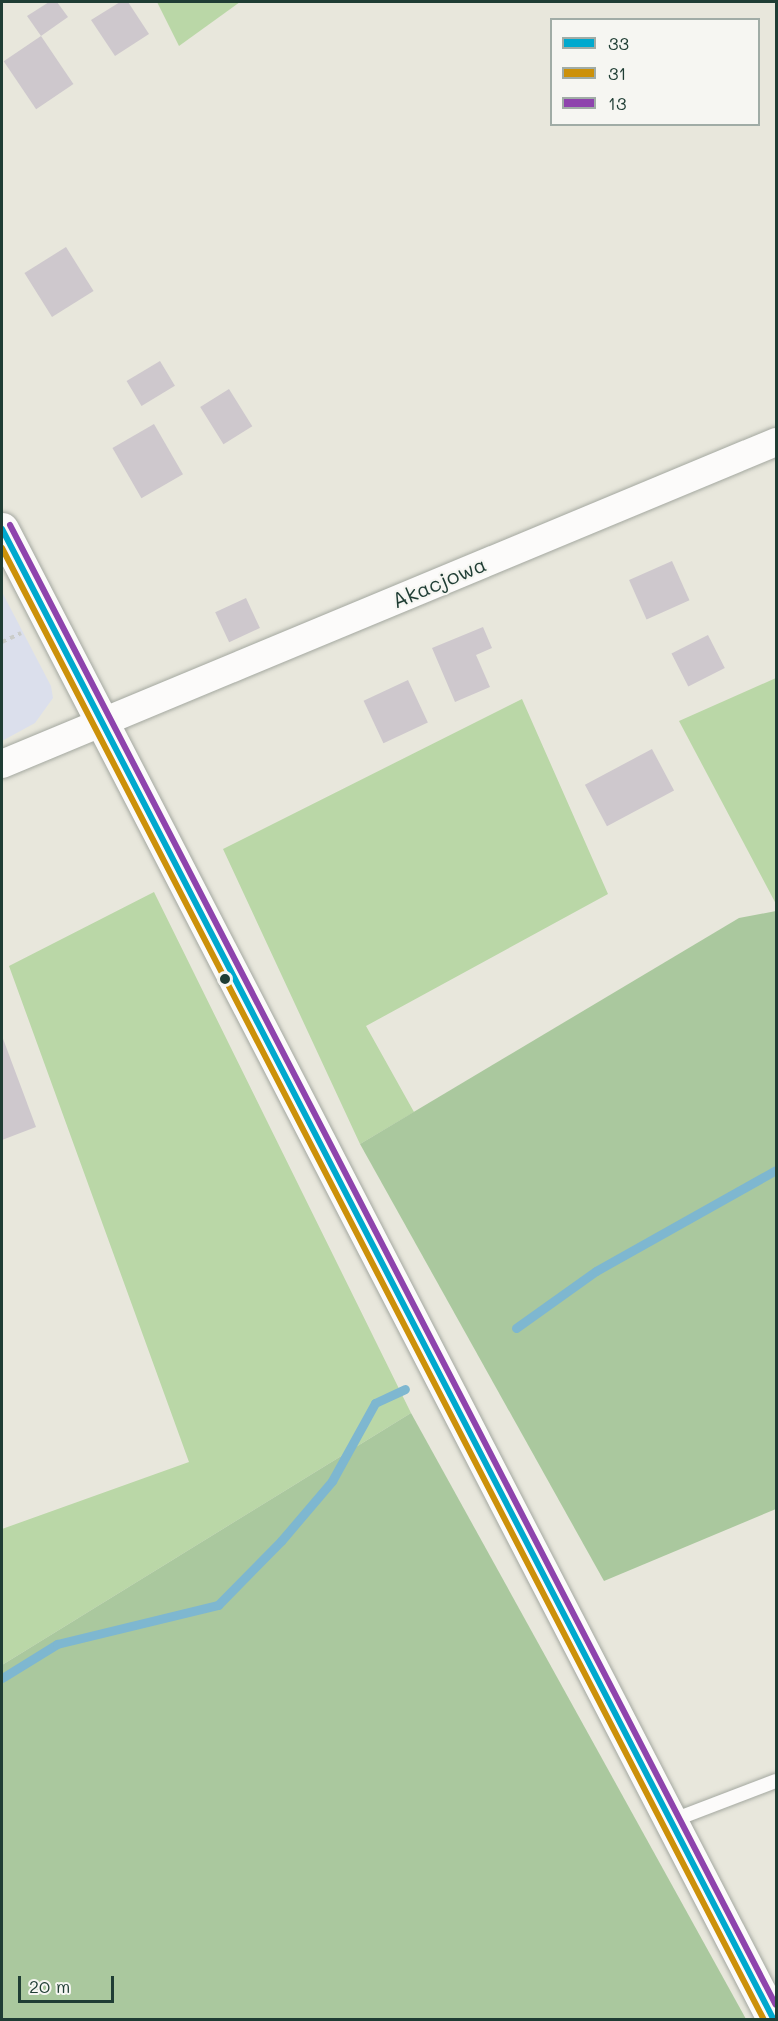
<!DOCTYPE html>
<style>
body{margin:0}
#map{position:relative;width:778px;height:2021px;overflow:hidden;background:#e8e7dc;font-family:Mali,sans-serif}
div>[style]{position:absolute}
.built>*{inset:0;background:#dbdfec}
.green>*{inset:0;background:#bad7a7}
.forest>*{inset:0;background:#aac89e}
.stream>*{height:9px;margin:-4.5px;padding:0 4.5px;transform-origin:4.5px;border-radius:4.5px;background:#7eb7d0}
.building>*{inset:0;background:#cec8cd;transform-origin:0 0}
.path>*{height:4px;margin-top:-2px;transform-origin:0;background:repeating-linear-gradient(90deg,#caccc9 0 4.5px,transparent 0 9px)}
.roads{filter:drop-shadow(0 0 2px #a4a8a0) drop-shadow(0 0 2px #a4a8a0)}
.lane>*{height:14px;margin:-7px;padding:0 7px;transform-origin:7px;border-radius:7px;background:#fcfbfa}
.street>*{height:28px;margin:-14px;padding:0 14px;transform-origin:14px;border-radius:14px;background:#fcfbfa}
.secondary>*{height:33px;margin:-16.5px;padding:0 16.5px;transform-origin:16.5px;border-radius:16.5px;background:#fcfbfa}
.bus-1>*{height:6px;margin:-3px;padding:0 3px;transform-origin:3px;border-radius:3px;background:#00a9ce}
.bus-2>*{height:6px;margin:-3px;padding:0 3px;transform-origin:3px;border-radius:3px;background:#cc910a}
.bus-3>*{height:6px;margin:-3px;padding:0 3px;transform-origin:3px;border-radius:3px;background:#8e44ad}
.dots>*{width:16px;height:16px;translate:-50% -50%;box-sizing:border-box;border:3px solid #f6f6f2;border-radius:50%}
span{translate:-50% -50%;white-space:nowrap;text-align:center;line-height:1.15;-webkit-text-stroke:4.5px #f6f6f2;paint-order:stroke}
.street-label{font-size:21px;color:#1f3d34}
.frame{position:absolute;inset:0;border:3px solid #1f3d34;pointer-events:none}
.legend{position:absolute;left:550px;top:18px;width:210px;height:108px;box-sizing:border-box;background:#f6f6f2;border:2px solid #a0aca6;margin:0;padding:8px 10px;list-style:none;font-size:18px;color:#1f3d34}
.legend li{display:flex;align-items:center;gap:12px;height:30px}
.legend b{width:30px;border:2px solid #a0aca6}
.scale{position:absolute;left:18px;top:1976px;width:96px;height:27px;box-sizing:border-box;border:3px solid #1f3d34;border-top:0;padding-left:8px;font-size:18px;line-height:21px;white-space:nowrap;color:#1f3d34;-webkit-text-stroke:4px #f6f6f2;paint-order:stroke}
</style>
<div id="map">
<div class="built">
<i style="clip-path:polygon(2px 592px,51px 686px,53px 698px,35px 723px,2px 741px)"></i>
</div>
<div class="green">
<i style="clip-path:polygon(157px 2px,240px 2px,179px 46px)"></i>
<i style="clip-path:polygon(776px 678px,776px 904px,679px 721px)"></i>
<i style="clip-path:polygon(522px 699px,608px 894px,366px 1026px,414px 1112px,360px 1144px,223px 849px)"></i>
<i style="clip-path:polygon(154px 892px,411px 1413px,2px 1665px,2px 1529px,189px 1462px,9px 966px)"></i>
</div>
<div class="forest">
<i style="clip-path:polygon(776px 911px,776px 1509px,604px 1581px,360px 1144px,739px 918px)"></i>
<i style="clip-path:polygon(411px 1413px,746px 2019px,2px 2019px,2px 1665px)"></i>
</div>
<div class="stream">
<i style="left:516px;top:1328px;width:98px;rotate:-35.5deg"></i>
<i style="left:596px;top:1271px;width:206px;rotate:-29.3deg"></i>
<i style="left:2px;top:1678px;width:65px;rotate:-31.7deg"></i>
<i style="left:57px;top:1644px;width:166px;rotate:-13.6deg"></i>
<i style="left:218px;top:1605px;width:90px;rotate:-45.5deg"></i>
<i style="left:281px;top:1541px;width:79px;rotate:-49.6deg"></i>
<i style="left:332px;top:1481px;width:89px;rotate:-61.1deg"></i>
<i style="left:375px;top:1403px;width:33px;rotate:-25deg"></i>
</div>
<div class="building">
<i style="clip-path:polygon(49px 2px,57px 2px,68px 17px,41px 36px,27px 16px)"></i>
<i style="clip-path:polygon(120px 2px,128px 2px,149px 34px,115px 56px,91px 20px)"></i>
<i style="left:41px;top:36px;width:58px;height:45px;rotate:56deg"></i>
<i style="left:66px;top:247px;width:52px;height:49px;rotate:58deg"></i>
<i style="left:160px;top:361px;width:29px;height:39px;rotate:59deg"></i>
<i style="left:229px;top:389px;width:44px;height:34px;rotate:58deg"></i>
<i style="left:154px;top:424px;width:58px;height:48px;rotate:60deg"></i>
<i style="left:672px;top:561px;width:43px;height:47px;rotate:66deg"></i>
<i style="left:246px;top:598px;width:33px;height:34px;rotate:65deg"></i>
<i style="clip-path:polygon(483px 627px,492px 648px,476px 655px,490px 687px,455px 702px,432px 648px)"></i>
<i style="left:708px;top:635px;width:37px;height:41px;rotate:63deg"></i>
<i style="left:408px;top:680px;width:47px;height:49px;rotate:65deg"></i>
<i style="left:652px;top:749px;width:47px;height:76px;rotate:62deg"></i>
<i style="clip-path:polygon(2px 1036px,36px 1127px,2px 1140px)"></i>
</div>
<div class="path">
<i style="left:2px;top:642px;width:21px;rotate:-25deg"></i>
</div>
<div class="roads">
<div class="lane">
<i style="left:671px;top:1821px;width:112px;rotate:-20.9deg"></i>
</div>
<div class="street">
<i style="left:2px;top:764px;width:838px;rotate:-22.59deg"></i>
</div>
<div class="secondary">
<i style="left:2px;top:529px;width:1679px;rotate:62.63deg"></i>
</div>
</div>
<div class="bus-1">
<i style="left:2px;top:529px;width:1679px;rotate:62.63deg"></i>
</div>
<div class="bus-2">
<i style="left:2px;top:548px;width:1658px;rotate:62.63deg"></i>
</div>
<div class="bus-3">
<i style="left:10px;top:525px;width:1666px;rotate:62.64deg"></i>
</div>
<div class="dots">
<i style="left:225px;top:979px;background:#1f3d34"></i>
</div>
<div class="street-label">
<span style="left:439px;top:582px;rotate:-23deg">Akacjowa</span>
</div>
<div class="frame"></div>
<ul class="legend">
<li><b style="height:8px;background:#00a9ce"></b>33</li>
<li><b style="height:8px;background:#cc910a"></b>31</li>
<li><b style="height:8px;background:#8e44ad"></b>13</li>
</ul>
<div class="scale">20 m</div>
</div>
